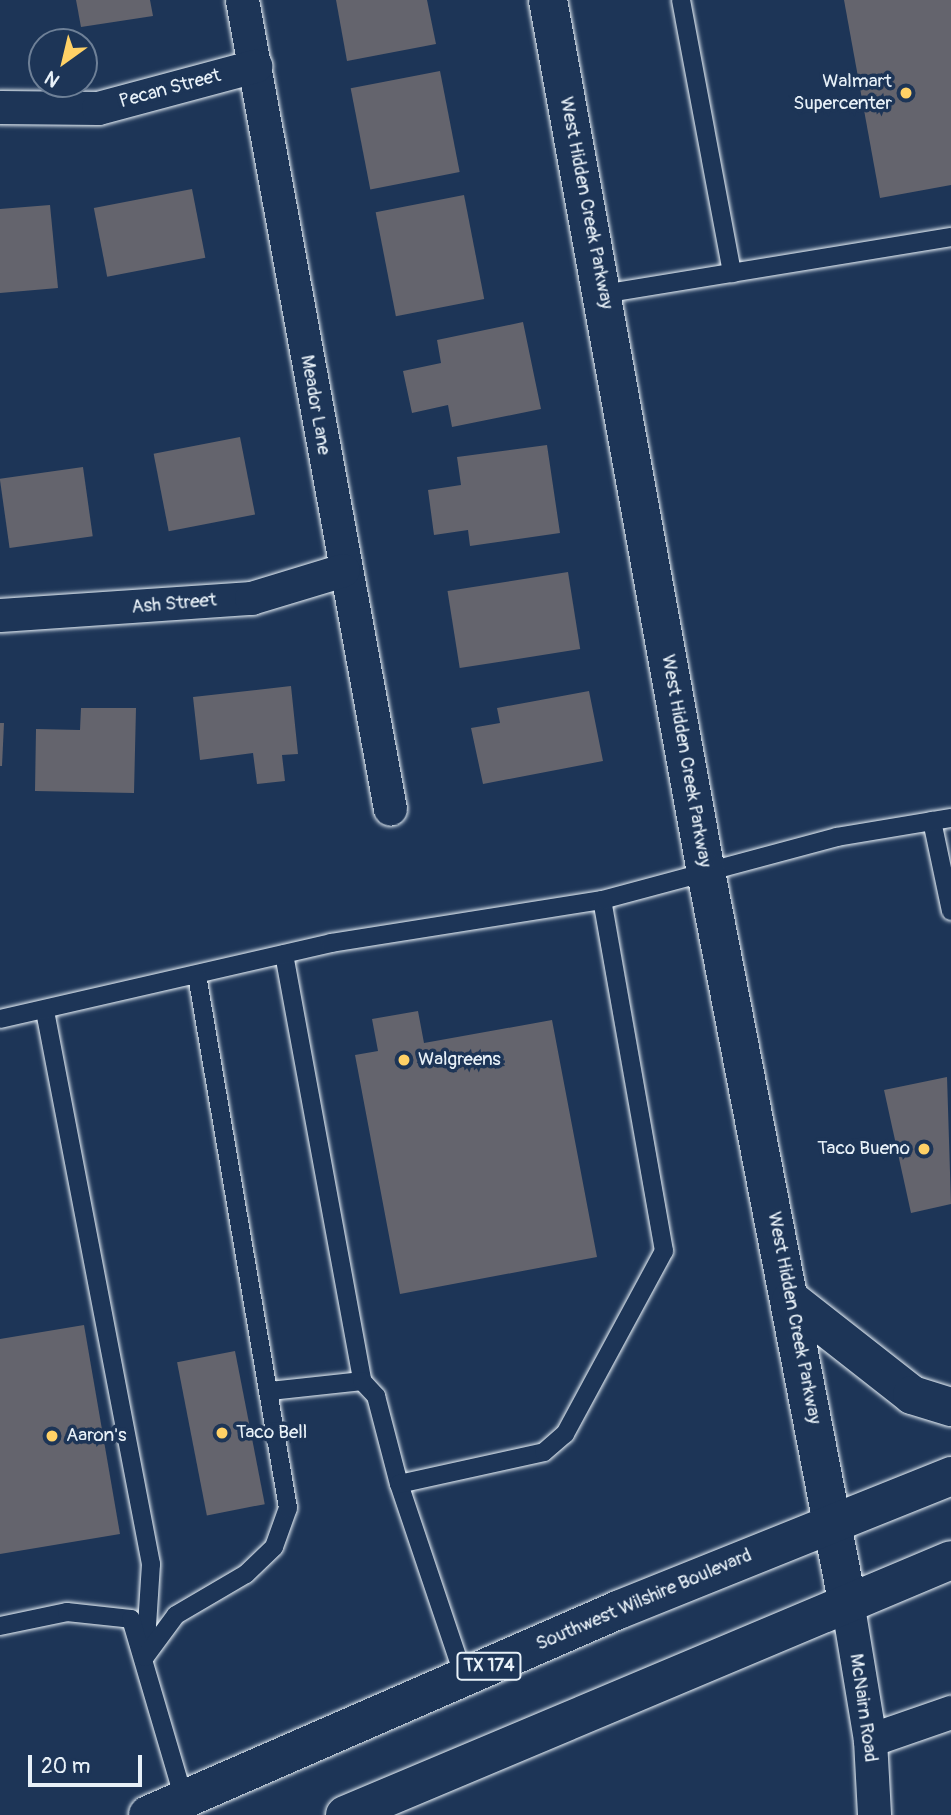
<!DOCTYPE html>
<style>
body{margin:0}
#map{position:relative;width:951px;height:1815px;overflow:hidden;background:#1d3557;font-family:Pangolin,sans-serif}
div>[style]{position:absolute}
.building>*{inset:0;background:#64646d;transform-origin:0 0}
.roads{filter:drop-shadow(0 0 2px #e8f1f8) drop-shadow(0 0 2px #e8f1f8)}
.service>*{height:18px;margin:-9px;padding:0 9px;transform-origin:9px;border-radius:9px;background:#1d3557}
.minor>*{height:33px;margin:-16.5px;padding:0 16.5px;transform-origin:16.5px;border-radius:16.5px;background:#1d3557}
.secondary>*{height:38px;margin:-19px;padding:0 19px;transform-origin:19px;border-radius:19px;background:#1d3557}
.primary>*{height:38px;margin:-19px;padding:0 19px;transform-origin:19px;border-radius:19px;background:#1d3557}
.dots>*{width:19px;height:19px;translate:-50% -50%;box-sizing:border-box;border:4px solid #1d3557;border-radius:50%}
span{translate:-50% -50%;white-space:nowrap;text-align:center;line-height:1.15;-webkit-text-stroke:7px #1d3557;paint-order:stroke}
.shield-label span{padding:2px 5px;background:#1d3557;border:2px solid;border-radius:5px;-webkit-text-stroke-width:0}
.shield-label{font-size:18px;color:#e8f1f8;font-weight:700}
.poi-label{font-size:19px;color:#e8f1f8}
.right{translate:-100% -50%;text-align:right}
.left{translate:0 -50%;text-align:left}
.street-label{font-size:19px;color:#e8f1f8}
.north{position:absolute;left:28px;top:28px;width:70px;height:70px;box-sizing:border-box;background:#1d3557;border:2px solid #6e8097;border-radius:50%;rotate:214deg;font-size:19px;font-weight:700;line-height:28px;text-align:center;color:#e8f1f8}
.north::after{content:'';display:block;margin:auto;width:24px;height:32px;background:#ffd166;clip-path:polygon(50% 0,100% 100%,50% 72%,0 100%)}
.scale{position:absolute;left:28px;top:1755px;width:114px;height:32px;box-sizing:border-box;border:4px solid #e8f1f8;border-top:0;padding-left:9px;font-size:21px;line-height:24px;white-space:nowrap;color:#e8f1f8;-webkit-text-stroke:5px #1d3557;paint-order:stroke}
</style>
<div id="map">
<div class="building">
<i style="clip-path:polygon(76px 0,150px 0,153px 16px,81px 27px)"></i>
<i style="clip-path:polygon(336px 0,427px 0,436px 44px,347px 61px)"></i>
<i style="clip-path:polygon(844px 0,951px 0,951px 185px,880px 198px)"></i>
<i style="left:440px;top:71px;width:103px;height:91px;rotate:79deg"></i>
<i style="left:192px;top:189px;width:70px;height:100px;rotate:79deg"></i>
<i style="left:464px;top:195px;width:106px;height:90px;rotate:79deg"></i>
<i style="clip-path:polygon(50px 205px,58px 288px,0 293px,0 209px)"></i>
<i style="clip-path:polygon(523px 322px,541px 409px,452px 427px,448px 405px,412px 413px,403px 371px,441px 363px,437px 340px)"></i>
<i style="left:240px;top:437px;width:79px;height:88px;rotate:79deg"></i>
<i style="clip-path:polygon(547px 445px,560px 533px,470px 546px,468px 530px,434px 535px,428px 490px,461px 485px,457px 457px)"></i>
<i style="left:83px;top:467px;width:70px;height:84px;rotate:82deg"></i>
<i style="left:568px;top:572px;width:78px;height:122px;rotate:81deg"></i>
<i style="clip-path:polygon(291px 686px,298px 754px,282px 755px,285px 781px,257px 784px,253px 753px,200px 760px,193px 697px)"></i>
<i style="clip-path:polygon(589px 691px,603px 761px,483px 784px,471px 728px,500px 723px,497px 708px)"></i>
<i style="clip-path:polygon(81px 708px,136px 708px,134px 793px,35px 791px,36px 729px,80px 730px)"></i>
<i style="clip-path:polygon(0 723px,4px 723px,2px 766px,0 766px)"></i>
<i style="clip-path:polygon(418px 1011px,424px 1043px,552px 1020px,597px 1257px,400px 1294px,355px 1055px,378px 1051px,372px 1019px)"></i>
<i style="clip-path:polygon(947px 1077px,951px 1204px,911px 1213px,884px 1090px)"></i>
<i style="clip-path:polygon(84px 1325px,120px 1534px,0 1554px,0 1339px)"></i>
<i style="left:235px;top:1351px;width:156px;height:59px;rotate:79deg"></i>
</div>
<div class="roads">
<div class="service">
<i style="left:681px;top:0;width:278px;rotate:79.4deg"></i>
<i style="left:603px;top:294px;width:353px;rotate:-9.3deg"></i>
<i style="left:932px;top:821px;width:92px;rotate:78.1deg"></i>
<i style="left:284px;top:954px;width:434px;rotate:79.6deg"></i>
<i style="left:45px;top:1011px;width:563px;rotate:79.15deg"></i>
<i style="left:151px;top:1564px;width:93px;rotate:93.7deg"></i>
<i style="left:0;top:1019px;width:340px;rotate:-12.9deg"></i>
<i style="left:331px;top:943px;width:274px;rotate:-9deg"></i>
<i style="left:270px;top:1391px;width:93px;rotate:-6.2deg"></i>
<i style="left:362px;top:1381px;width:21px;rotate:47deg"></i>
<i style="left:376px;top:1396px;width:91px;rotate:75.4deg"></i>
<i style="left:0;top:1626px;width:68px;rotate:-11.8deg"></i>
<i style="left:67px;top:1612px;width:64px;rotate:6.2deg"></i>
<i style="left:131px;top:1619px;width:188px;rotate:73.6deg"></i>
<i style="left:145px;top:1657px;width:52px;rotate:-53.6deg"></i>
<i style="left:176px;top:1615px;width:81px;rotate:-30.4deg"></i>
<i style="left:246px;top:1574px;width:39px;rotate:-44deg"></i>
<i style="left:274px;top:1547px;width:41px;rotate:-70.3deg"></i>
<i style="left:288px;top:1508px;width:541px;rotate:-99.69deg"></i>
<i style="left:464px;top:1677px;width:204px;rotate:-108.6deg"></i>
<i style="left:399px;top:1484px;width:148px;rotate:-12.4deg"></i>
<i style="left:544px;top:1452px;width:28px;rotate:-41deg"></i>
<i style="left:565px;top:1434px;width:208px;rotate:-61.6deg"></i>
<i style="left:664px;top:1251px;width:356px;rotate:-100deg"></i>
<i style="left:602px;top:900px;width:243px;rotate:-15deg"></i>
<i style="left:837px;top:837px;width:116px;rotate:-9.5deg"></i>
</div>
<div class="minor">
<i style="left:242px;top:0;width:822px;rotate:79.63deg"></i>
<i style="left:0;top:107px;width:98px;rotate:0.6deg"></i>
<i style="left:98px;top:108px;width:163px;rotate:-15deg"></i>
<i style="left:0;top:615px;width:252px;rotate:-3.9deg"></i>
<i style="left:251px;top:598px;width:96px;rotate:-16.9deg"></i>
<i style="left:847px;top:1601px;width:141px;rotate:80.6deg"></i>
<i style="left:870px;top:1740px;width:75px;rotate:86.9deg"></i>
<i style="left:870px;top:1740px;width:86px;rotate:-19.1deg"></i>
</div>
<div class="secondary">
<i style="left:548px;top:0;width:886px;rotate:79.73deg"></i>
<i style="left:706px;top:872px;width:743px;rotate:79.05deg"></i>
</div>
<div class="primary">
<i style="left:791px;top:1300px;width:154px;rotate:38.1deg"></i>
<i style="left:912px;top:1395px;width:41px;rotate:17.1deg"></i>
<i style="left:148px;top:1815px;width:513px;rotate:-23.57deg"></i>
<i style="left:618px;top:1610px;width:359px;rotate:-21.9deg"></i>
<i style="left:345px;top:1815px;width:657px;rotate:-22.82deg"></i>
</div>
</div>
<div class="dots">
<i style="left:906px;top:93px;background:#ffd166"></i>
<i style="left:404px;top:1060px;background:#ffd166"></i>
<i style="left:924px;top:1149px;background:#ffd166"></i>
<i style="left:222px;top:1433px;background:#ffd166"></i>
<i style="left:52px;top:1436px;background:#ffd166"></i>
</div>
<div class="shield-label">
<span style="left:489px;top:1666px">TX 174</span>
</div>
<div class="poi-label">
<span class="right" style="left:892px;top:93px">Walmart<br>Supercenter</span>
<span class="left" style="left:418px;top:1060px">Walgreens</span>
<span class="right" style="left:910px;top:1149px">Taco Bueno</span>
<span class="left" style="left:236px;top:1433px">Taco Bell</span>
<span class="left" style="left:66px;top:1436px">Aaron's</span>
</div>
<div class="street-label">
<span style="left:170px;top:89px;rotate:-15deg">Pecan Street</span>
<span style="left:586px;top:203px;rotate:79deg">West Hidden Creek Parkway</span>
<span style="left:315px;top:405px;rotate:80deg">Meador Lane</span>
<span style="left:174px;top:604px;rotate:-5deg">Ash Street</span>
<span style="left:686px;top:761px;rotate:80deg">West Hidden Creek Parkway</span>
<span style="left:794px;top:1318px;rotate:79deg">West Hidden Creek Parkway</span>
<span style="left:644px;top:1600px;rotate:-23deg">Southwest Wilshire Boulevard</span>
<span style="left:863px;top:1708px;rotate:82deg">McNairn Road</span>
</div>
<div class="north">N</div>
<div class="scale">20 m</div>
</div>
